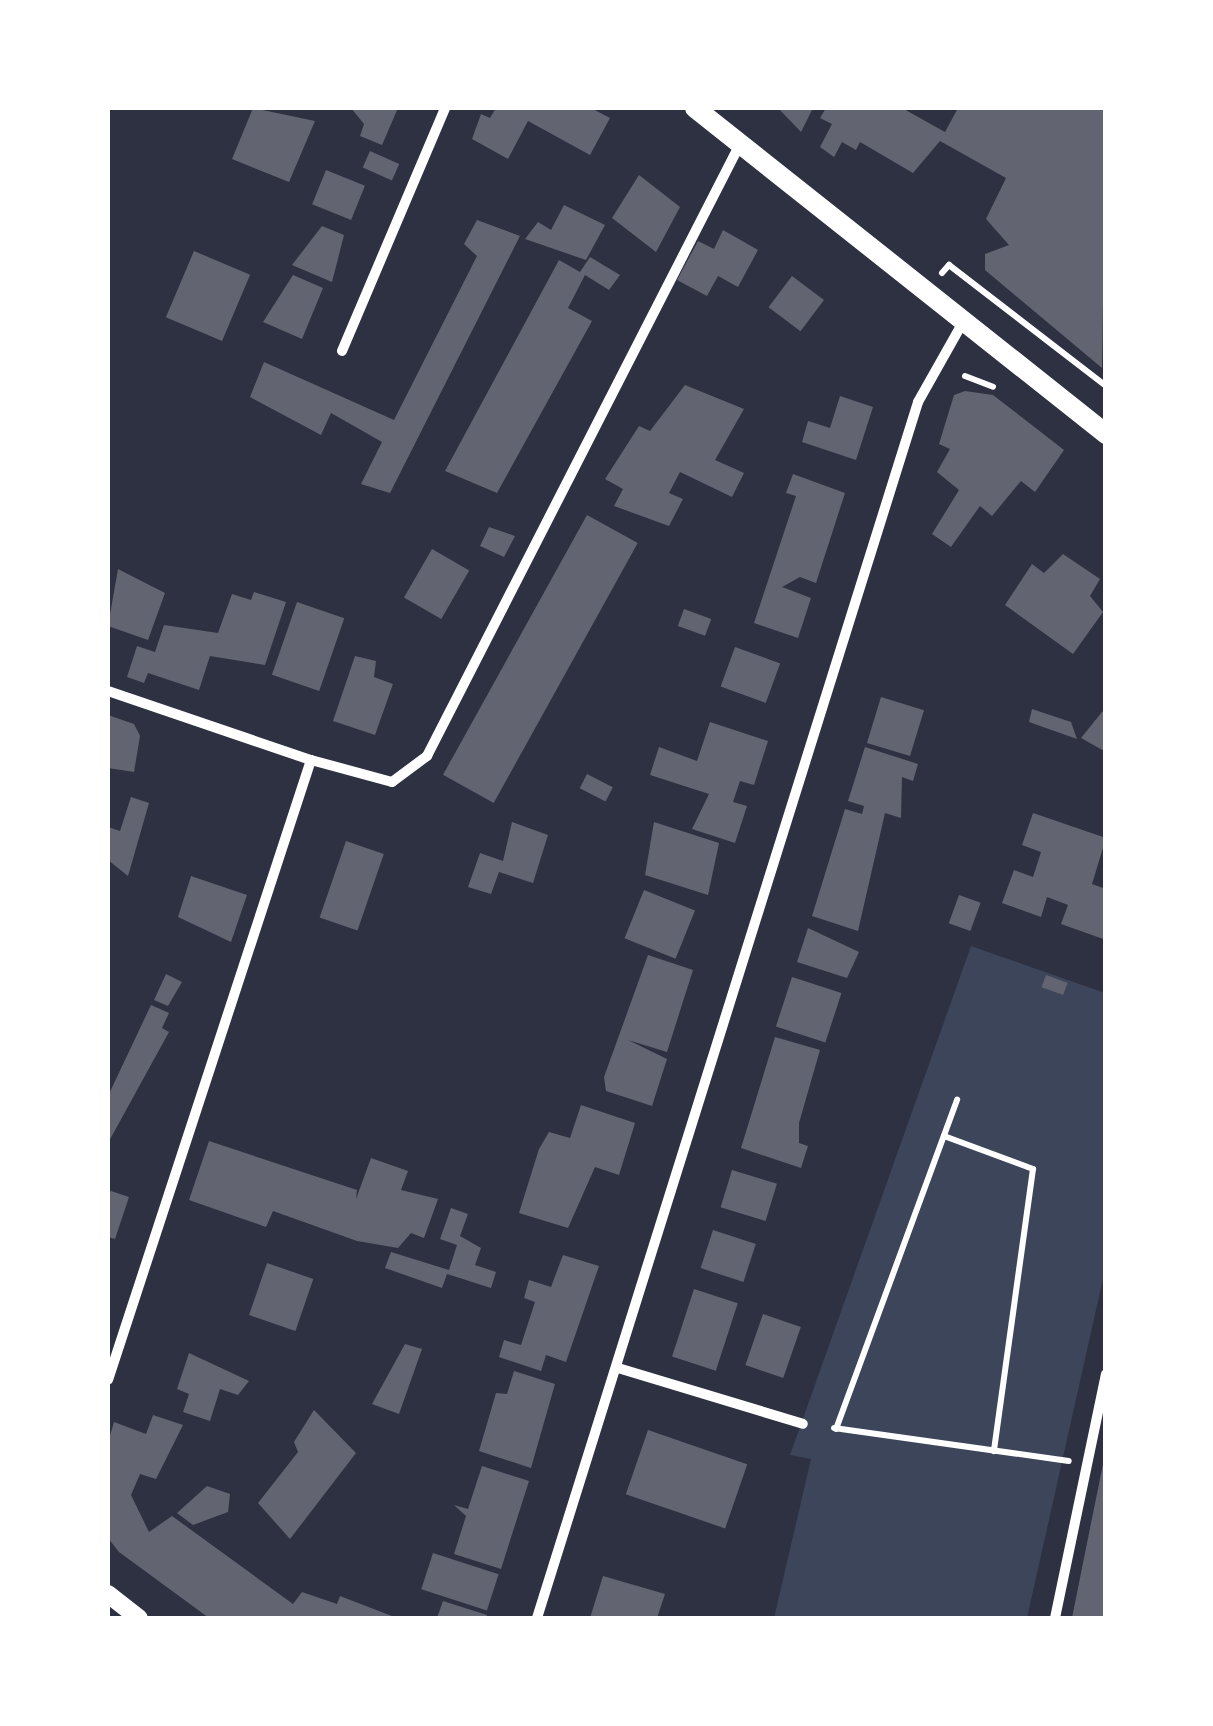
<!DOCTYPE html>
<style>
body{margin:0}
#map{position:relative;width:1213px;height:1726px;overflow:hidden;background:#2d3142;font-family:Spectral,serif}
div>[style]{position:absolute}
.green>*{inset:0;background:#3c4559}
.building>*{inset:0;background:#626471;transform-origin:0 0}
.path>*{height:6px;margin:-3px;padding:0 3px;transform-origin:3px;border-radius:3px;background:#fff}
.minor>*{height:10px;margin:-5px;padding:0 5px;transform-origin:5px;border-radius:5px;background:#fff}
.tertiary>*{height:18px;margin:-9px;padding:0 9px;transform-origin:9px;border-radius:9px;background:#fff}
.secondary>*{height:20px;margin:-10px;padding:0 10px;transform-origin:10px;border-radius:10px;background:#fff}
span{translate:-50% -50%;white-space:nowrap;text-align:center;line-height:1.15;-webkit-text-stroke:8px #fff;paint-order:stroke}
.frame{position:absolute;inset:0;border:110px solid #fff;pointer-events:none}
</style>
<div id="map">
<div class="green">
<i style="clip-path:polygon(971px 946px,1105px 993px,1105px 1270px,1027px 1618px,774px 1618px,811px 1459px,790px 1455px)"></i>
</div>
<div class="building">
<i style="clip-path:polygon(253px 108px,315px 121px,289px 182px,232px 159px)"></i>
<i style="clip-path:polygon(351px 108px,398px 108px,382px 145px,360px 136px,364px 124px)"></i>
<i style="clip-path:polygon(496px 108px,591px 108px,610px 118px,590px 155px,528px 121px,508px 159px,472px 139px,481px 114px,490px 118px)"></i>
<i style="clip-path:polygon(778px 108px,813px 108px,801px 132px)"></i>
<i style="clip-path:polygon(826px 108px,902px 108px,945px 132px,958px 108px,1106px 108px,1102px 368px,985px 270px,985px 254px,1009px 245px,986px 219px,1006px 178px,940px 141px,913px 173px,860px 142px,856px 150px,842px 142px,834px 157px,820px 147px,832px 124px,820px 118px)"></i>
<i style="left:370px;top:151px;width:32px;height:18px;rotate:24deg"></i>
<i style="left:326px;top:170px;width:42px;height:37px;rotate:22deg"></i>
<i style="clip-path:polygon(639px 175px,680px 207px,656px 252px,612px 218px)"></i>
<i style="clip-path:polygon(564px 205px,605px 225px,586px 260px,525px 239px,538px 222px,551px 230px)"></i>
<i style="clip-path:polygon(477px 220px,520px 236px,390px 493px,361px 484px,382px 442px,331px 413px,321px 435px,250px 397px,264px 362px,394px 420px,477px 256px,464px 244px)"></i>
<i style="clip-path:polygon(322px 226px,344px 235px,332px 282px,292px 265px)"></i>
<i style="clip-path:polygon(723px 230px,758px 250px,738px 287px,718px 276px,707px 296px,677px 280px,698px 241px,714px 249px)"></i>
<i style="left:194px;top:251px;width:61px;height:72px;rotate:23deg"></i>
<i style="clip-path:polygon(590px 257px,620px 275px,609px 290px,585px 275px,568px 308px,592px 321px,497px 493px,445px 471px,559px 260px,580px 272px)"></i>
<i style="clip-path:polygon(293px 275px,323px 288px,302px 339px,263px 322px)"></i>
<i style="left:792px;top:276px;width:40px;height:39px;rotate:37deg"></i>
<i style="clip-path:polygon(685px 385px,744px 409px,715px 460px,744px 473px,732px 497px,680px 472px,669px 493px,683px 499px,669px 526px,614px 506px,623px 489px,605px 479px,639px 426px,650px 431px)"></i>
<i style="clip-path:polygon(965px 391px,993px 395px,1064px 450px,1035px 492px,1021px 481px,992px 516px,980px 506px,951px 547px,932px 534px,959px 490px,937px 472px,950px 449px,939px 444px,954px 395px)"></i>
<i style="clip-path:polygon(840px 396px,873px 407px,856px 460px,802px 442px,808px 421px,830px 428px)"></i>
<i style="clip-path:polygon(793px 474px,845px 493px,816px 583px,800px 577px,782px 587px,811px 598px,798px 638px,754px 623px,796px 496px,786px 493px)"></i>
<i style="left:587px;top:515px;width:58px;height:297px;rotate:29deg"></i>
<i style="clip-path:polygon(489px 527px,515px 536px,504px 557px,480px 546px)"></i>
<i style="left:432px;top:549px;width:43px;height:56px;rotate:30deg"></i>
<i style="clip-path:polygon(1063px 554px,1100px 579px,1090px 596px,1103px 612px,1073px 654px,1005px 605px,1032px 564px,1044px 573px)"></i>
<i style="clip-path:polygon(118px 569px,165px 593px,148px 640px,108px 626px)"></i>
<i style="clip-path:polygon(254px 592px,286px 602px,265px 665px,210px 656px,199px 690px,148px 673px,144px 683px,127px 677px,137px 646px,155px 652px,164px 625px,218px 633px,232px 594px,251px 600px)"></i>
<i style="left:297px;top:602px;width:50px;height:77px;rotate:19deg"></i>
<i style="left:684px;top:609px;width:29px;height:18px;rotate:20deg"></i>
<i style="left:735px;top:647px;width:48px;height:42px;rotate:20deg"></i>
<i style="clip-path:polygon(355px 656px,376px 661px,374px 677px,393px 684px,375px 735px,333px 721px)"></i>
<i style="left:881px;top:697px;width:45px;height:48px;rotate:17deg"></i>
<i style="clip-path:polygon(1106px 707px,1106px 752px,1081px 738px)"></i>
<i style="clip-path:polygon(1032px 709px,1071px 722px,1077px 739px,1029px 722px)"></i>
<i style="clip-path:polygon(108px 715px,134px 724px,140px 736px,134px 772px,108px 768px)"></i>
<i style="clip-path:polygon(710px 722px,768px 741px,754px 785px,740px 781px,733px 802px,747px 806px,735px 843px,692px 829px,709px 794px,650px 775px,659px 747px,697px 761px)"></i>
<i style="clip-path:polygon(865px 747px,918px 764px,913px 781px,902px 777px,901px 818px,885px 813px,858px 931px,812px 916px,845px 809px,862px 814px,864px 806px,848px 801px)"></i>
<i style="left:587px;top:774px;width:29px;height:16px;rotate:27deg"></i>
<i style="clip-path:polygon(131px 797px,149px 803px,128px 876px,108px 860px,108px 827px,120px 831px)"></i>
<i style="clip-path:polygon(1033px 813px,1106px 838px,1092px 884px,1106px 889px,1106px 940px,1061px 924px,1068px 905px,1047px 897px,1041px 917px,1002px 903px,1014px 870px,1033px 877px,1041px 852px,1022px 845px)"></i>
<i style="clip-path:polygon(512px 822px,548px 835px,533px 883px,499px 872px,491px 894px,468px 887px,480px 853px,503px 861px)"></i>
<i style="clip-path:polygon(654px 822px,719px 843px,708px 895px,645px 875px)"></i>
<i style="left:346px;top:841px;width:40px;height:81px;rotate:19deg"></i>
<i style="clip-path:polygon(191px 876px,247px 895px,231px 942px,178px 917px)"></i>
<i style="left:644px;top:890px;width:55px;height:52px;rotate:22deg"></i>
<i style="left:959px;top:895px;width:23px;height:30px;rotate:20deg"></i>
<i style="clip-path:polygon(808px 928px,859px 952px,847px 978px,797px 962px)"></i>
<i style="clip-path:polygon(648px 955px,693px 970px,667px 1052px,628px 1040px,667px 1059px,652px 1106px,606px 1091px,604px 1077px)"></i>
<i style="clip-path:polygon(166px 974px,182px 982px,168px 1006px,154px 1000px)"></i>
<i style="left:1046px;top:975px;width:23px;height:13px;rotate:20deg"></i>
<i style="left:792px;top:977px;width:52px;height:52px;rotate:18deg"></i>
<i style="clip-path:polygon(151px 1005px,169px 1013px,162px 1028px,169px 1032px,108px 1143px,108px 1096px)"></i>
<i style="clip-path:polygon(775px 1037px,820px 1050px,799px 1123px,799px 1143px,808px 1146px,801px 1168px,741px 1148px)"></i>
<i style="clip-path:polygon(581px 1105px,635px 1123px,619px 1175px,595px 1167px,568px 1228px,519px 1213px,539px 1149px,549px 1132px,570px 1138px)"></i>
<i style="clip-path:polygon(209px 1141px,357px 1190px,356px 1199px,371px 1158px,408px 1171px,401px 1190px,438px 1199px,424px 1238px,411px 1233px,398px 1248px,357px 1241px,273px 1211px,266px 1227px,189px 1200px)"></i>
<i style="left:732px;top:1170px;width:47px;height:39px;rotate:17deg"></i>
<i style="clip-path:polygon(108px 1190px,129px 1197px,115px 1239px,108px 1237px)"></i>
<i style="clip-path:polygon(451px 1208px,468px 1214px,460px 1236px,481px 1248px,475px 1265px,496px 1272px,491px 1288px,447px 1274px,442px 1288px,385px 1268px,391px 1252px,449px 1270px,457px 1245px,440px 1239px)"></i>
<i style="left:713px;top:1230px;width:45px;height:40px;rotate:18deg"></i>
<i style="clip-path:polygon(563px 1255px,599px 1266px,566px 1362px,546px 1355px,541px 1371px,499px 1357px,504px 1340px,521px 1345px,535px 1302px,524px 1298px,529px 1280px,551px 1287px)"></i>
<i style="left:267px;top:1263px;width:49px;height:55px;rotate:19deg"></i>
<i style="left:694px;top:1289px;width:46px;height:71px;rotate:18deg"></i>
<i style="left:763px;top:1314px;width:40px;height:54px;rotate:19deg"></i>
<i style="clip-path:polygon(405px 1344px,422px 1349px,399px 1414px,372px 1404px)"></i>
<i style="clip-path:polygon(189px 1353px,249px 1381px,238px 1395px,220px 1389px,210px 1421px,183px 1412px,189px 1394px,177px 1389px)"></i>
<i style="clip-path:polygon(514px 1371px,555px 1384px,531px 1468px,479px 1451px,496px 1393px,507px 1394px)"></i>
<i style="clip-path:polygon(314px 1410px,356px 1453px,290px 1539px,258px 1503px,298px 1452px,294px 1442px)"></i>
<i style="clip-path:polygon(153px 1415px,183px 1425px,156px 1479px,140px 1474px,131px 1495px,149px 1532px,172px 1516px,293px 1604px,302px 1592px,337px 1604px,340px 1596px,397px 1618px,209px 1618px,119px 1552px,108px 1538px,108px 1442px,114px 1422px,146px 1434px)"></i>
<i style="left:648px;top:1430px;width:105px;height:68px;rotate:19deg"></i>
<i style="clip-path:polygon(1104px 1459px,1106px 1618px,1072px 1618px,1084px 1558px)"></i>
<i style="clip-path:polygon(482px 1466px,529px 1481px,501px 1569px,454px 1554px,466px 1516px,454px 1505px,468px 1509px)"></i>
<i style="clip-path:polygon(207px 1486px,230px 1494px,228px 1512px,193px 1525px,177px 1513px)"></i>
<i style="left:433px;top:1553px;width:69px;height:38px;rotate:18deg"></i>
<i style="clip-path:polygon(603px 1576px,665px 1594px,657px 1618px,590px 1618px)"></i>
<i style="clip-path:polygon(443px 1601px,487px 1615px,486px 1618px,437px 1618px)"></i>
</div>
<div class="path">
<i style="left:942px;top:273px;width:11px;rotate:-49deg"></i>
<i style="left:949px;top:265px;width:198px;rotate:37.6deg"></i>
<i style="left:965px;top:376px;width:30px;rotate:21deg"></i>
<i style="left:944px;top:1136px;width:95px;rotate:20.3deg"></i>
<i style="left:1033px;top:1169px;width:285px;rotate:97.9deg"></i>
<i style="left:834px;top:1428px;width:237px;rotate:8deg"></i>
<i style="left:836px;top:1429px;width:351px;rotate:-69.8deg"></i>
</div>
<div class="minor">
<i style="left:342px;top:351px;width:264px;rotate:-67deg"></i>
<i style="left:108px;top:691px;width:214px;rotate:18.8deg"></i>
<i style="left:311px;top:760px;width:652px;rotate:108.13deg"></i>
<i style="left:311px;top:760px;width:84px;rotate:15.2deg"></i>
<i style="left:392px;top:782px;width:44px;rotate:-36.6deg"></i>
<i style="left:427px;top:756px;width:687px;rotate:-62.91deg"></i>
<i style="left:618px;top:1368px;width:193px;rotate:16.8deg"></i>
<i style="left:537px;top:1618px;width:1274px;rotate:-72.6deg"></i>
<i style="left:918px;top:402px;width:92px;rotate:-60.6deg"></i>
<i style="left:1055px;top:1618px;width:249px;rotate:-78.2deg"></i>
</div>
<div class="tertiary">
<i style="left:108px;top:1594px;width:39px;rotate:38deg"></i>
</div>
<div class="secondary">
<i style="left:695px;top:108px;width:525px;rotate:38.42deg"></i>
</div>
<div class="frame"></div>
</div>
